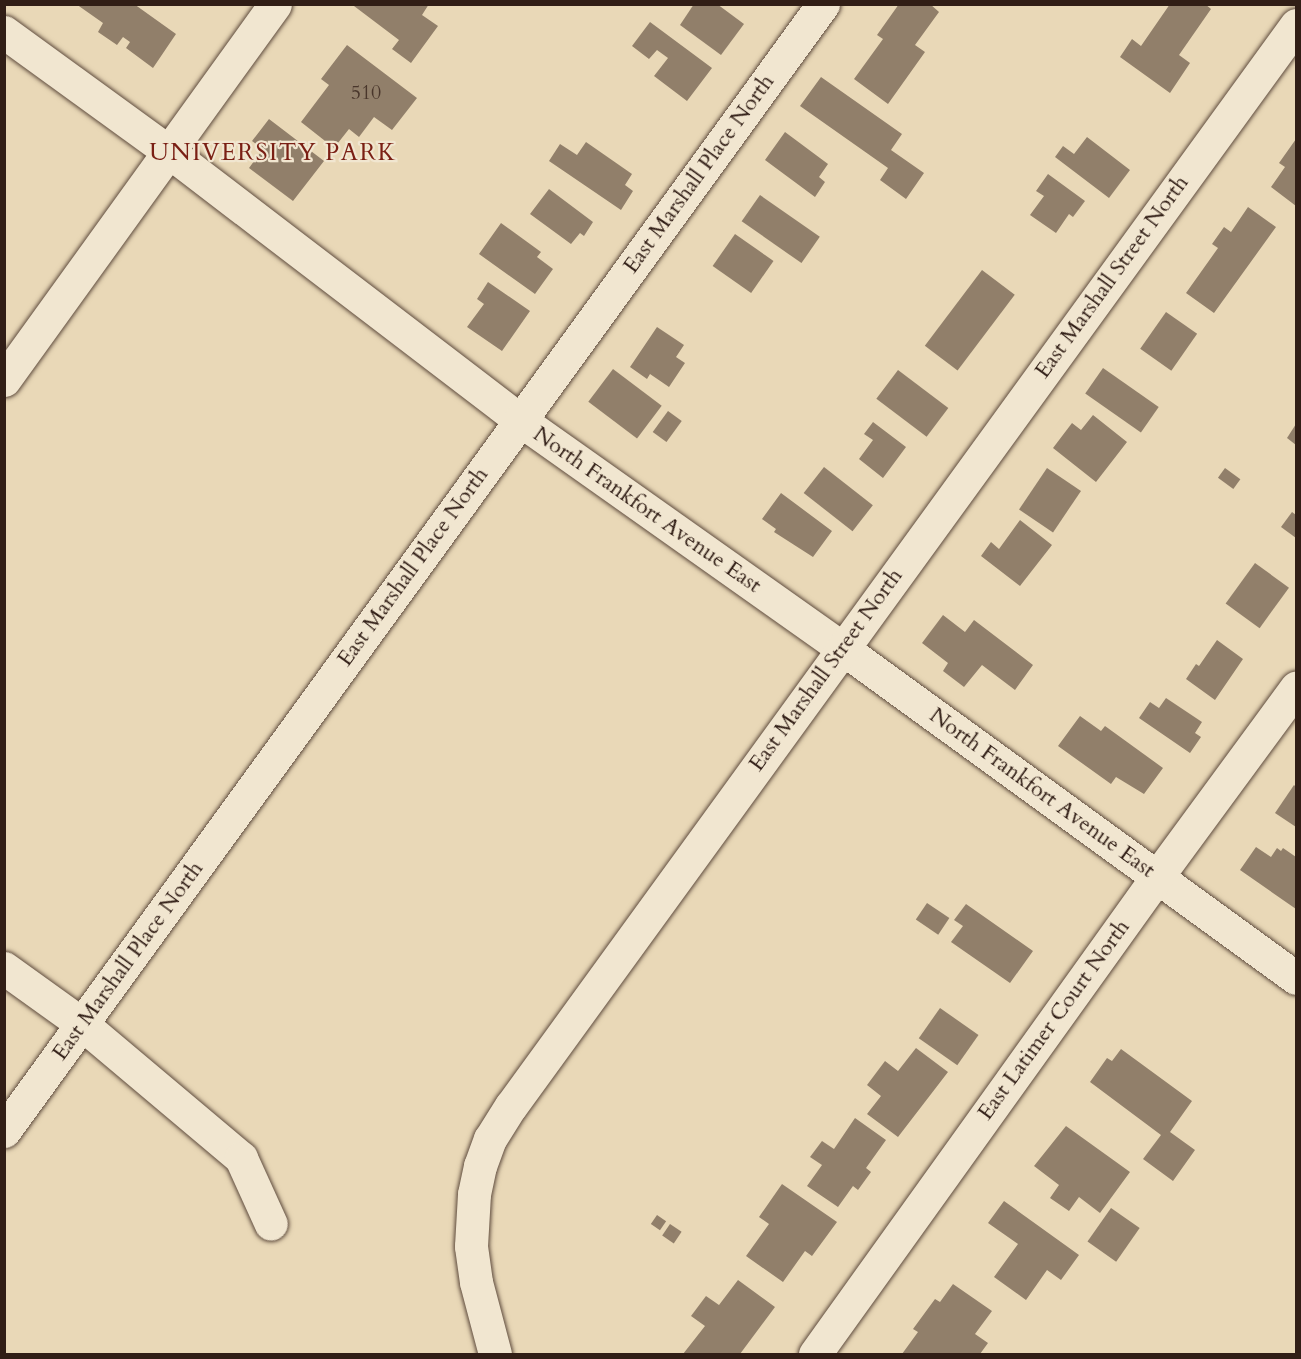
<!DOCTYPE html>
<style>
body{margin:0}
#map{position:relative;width:1301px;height:1359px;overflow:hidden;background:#e9d8b7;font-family:Cardo,serif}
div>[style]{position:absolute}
.building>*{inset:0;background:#917f6a;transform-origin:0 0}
.roads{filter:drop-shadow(0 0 2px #5f4c3e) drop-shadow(0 0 2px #5f4c3e)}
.minor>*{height:33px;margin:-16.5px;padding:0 16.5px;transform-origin:16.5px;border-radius:16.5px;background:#f1e6d0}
span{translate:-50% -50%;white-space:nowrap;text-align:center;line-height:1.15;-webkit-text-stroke:4.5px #f1e6d0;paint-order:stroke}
.number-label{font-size:20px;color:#49362b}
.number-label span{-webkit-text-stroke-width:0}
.street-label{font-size:22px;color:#311e16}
.neighbourhood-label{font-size:24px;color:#7a1f14;letter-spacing:1.5px}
.frame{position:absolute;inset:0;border:6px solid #311e16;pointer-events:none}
</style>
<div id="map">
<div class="building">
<i style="clip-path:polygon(76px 4px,134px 4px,176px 34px,153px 68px,126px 48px,130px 42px,123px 37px,117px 45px,98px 32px,103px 23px)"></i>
<i style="clip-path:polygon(356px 4px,429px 4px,422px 15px,438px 26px,411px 63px,392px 49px,399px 40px,354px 6px)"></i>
<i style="clip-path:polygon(694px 4px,717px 4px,744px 24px,721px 55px,680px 25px)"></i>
<i style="clip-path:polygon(899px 4px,930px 4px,939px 12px,915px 45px,925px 52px,888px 104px,854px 79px,883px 39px,877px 35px)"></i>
<i style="clip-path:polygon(1170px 4px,1205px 4px,1211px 9px,1179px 55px,1190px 63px,1170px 93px,1120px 57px,1132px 39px,1141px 46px)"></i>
<i style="clip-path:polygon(650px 22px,712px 68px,687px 101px,654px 76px,668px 58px,657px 50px,649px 59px,632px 46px)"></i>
<i style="clip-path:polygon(347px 45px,417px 98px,392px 130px,374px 117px,359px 137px,349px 129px,334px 148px,301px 122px,329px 85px,321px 79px)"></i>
<i style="clip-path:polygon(821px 77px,902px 134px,891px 150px,924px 173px,906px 199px,880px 180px,888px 168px,800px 106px)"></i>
<i style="clip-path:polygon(269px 119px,324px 161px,293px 201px,249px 168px,263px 149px,252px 141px)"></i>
<i style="clip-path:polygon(785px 132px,828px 164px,819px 177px,825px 182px,815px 197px,765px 160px)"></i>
<i style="clip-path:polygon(1087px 137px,1130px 170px,1109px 198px,1055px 157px,1063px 146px,1074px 154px)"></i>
<i style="clip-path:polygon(1296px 139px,1296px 206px,1271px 187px,1285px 167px,1279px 163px)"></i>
<i style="clip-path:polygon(586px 142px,632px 174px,625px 185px,633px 191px,621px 210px,549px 161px,560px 144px,577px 155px)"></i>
<i style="clip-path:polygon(1048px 174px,1085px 201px,1073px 217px,1069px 214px,1056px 233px,1030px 215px,1044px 196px,1036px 191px)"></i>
<i style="clip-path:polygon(549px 189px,593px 222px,584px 236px,580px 233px,571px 244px,530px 214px)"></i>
<i style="left:760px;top:195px;width:73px;height:32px;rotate:35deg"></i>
<i style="clip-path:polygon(1248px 207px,1276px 227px,1214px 313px,1186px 293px,1218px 248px,1212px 244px,1224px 227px,1231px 232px)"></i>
<i style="clip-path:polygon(501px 223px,541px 252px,537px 257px,553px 269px,535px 294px,479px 254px)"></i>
<i style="left:735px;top:234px;width:47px;height:39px;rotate:35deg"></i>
<i style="left:982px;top:270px;width:41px;height:95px;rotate:37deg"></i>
<i style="clip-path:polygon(488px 282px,530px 311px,502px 351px,467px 327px,484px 304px,477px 299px)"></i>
<i style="left:1166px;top:312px;width:38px;height:45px;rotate:35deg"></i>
<i style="clip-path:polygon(657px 327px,684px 345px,676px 357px,685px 363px,669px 387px,650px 374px,647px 379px,630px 367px)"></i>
<i style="left:1103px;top:368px;width:68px;height:31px;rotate:35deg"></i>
<i style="left:613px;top:369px;width:61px;height:41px;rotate:37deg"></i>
<i style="left:898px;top:370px;width:63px;height:36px;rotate:37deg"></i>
<i style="left:668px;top:411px;width:17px;height:26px;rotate:36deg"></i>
<i style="clip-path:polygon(1093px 415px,1127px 442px,1096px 482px,1053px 448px,1072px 423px,1081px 430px)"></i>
<i style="clip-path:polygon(873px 422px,906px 447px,883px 478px,859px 459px,873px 440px,864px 434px)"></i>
<i style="clip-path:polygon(1296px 424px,1296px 445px,1287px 438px)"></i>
<i style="left:824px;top:467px;width:62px;height:33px;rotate:38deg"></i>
<i style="left:1047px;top:468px;width:41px;height:50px;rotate:34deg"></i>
<i style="left:1225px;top:468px;width:19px;height:12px;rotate:36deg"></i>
<i style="clip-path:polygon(781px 493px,832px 531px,813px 557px,774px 532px,776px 529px,762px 519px)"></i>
<i style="clip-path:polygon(1292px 512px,1296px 515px,1296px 538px,1281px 527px)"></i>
<i style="clip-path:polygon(1020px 520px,1052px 545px,1020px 586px,981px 556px,991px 542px,999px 549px)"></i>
<i style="left:1255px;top:563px;width:42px;height:50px;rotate:36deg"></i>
<i style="clip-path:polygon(943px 615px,965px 632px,974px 620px,1033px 665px,1015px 690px,982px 665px,964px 687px,943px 671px,948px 663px,922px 643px)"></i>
<i style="clip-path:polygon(1217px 640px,1243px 659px,1215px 700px,1186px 679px,1196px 664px,1199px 666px)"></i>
<i style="clip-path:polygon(1166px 698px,1202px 722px,1195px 733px,1201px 737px,1190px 753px,1139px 718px,1150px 702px,1159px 708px)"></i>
<i style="clip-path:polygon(1080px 716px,1101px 731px,1105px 726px,1163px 768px,1144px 794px,1116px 777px,1111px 784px,1058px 746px)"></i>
<i style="clip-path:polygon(1294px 785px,1296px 787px,1296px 827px,1275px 813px)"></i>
<i style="clip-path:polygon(1256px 847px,1271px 857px,1277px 848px,1281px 851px,1283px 848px,1296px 857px,1296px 909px,1240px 870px)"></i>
<i style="left:927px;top:903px;width:27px;height:20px;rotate:34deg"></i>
<i style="clip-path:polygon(966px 904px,1033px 951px,1010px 983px,951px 942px,963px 926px,954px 920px)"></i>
<i style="left:940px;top:1008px;width:47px;height:37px;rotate:35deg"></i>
<i style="clip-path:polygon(916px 1048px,948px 1072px,898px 1137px,867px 1114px,881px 1096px,867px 1085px,885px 1061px,898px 1071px)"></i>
<i style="clip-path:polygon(1121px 1049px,1192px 1101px,1170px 1132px,1195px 1150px,1173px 1181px,1143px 1159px,1161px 1135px,1090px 1082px,1107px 1058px,1112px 1061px)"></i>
<i style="clip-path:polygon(855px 1118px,886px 1140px,866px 1168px,871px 1172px,858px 1190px,853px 1186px,838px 1207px,807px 1186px,822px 1165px,810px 1157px,822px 1141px,834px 1149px)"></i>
<i style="clip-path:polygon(1066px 1126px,1130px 1172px,1100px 1213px,1079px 1197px,1069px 1211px,1050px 1198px,1059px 1185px,1034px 1166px)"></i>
<i style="clip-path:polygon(782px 1184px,837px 1222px,812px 1256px,805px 1251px,783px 1282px,746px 1256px,769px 1224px,759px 1217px)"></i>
<i style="clip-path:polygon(1004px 1201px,1079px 1255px,1061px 1280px,1047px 1270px,1026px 1300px,994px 1277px,1018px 1244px,988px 1223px)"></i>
<i style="left:1111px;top:1208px;width:35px;height:41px;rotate:35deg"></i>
<i style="left:657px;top:1215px;width:11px;height:11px;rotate:34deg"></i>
<i style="left:670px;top:1224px;width:14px;height:14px;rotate:34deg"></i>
<i style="clip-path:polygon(738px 1280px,775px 1307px,740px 1354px,683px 1354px,705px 1326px,691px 1316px,706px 1296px,719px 1305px)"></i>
<i style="clip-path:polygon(953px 1284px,992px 1311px,975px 1334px,988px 1343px,980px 1354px,902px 1354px,918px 1332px,913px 1329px,935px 1299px,940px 1302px)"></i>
</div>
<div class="roads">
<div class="minor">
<i style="left:4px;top:32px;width:203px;rotate:36deg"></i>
<i style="left:168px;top:151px;width:443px;rotate:37.4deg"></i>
<i style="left:520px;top:420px;width:395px;rotate:35.3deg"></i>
<i style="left:842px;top:648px;width:561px;rotate:36.01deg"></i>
<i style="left:4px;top:380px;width:463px;rotate:-54.2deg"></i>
<i style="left:4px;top:968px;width:96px;rotate:35.7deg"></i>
<i style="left:82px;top:1024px;width:208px;rotate:40.1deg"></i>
<i style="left:241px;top:1158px;width:72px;rotate:65.6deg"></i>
<i style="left:4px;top:1131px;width:1393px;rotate:-53.99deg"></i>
<i style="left:495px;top:1354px;width:74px;rotate:-104.8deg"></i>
<i style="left:476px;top:1282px;width:36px;rotate:-98deg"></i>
<i style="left:471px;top:1246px;width:52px;rotate:-86.7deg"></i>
<i style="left:474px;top:1194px;width:29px;rotate:-78deg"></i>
<i style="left:480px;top:1166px;width:29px;rotate:-70deg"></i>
<i style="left:490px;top:1139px;width:39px;rotate:-58deg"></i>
<i style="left:511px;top:1106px;width:1336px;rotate:-54.01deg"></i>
<i style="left:815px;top:1354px;width:587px;rotate:-54.36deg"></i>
<i style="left:1157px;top:877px;width:235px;rotate:-53.7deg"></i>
</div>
</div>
<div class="number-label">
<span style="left:366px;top:92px">510</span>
</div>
<div class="street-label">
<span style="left:699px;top:174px;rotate:-54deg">East Marshall Place North</span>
<span style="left:1112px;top:277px;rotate:-54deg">East Marshall Street North</span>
<span style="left:647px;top:510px;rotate:35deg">North Frankfort Avenue East</span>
<span style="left:413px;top:567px;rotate:-54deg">East Marshall Place North</span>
<span style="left:826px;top:670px;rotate:-54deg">East Marshall Street North</span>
<span style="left:1042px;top:793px;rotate:36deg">North Frankfort Avenue East</span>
<span style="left:128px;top:961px;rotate:-54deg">East Marshall Place North</span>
<span style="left:1054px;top:1020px;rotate:-54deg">East Latimer Court North</span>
</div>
<div class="neighbourhood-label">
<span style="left:273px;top:153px">UNIVERSITY PARK</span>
</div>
<div class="frame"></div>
</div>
